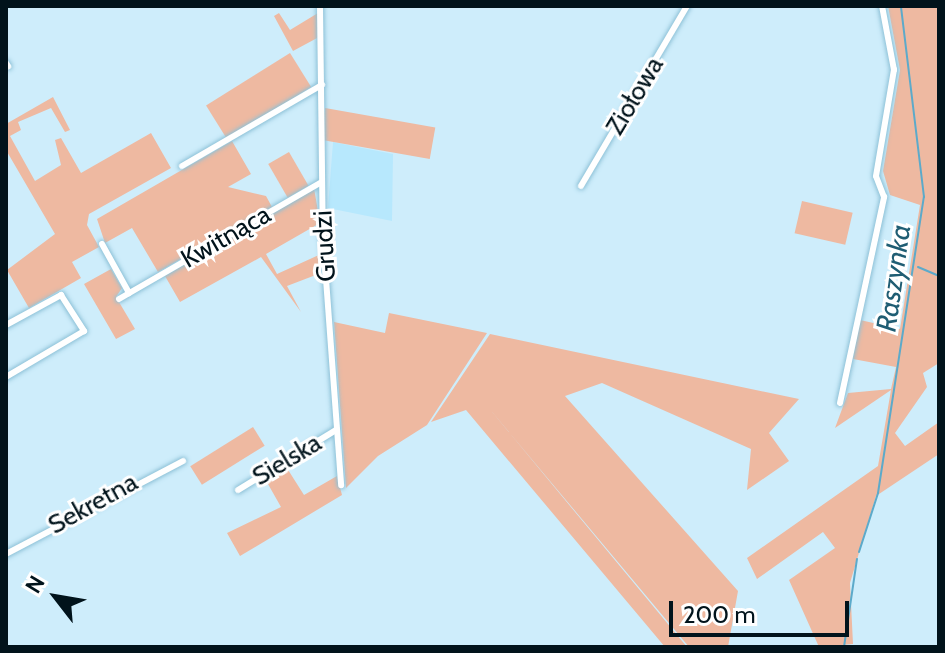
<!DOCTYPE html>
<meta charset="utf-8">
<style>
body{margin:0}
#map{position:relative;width:945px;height:653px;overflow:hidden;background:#ceedfb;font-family:Cabin,sans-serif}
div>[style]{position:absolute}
.built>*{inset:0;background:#b7e8fd}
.green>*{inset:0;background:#eeb9a1;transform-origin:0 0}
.stream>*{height:2px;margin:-1px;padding:0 1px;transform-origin:1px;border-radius:1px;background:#5caaca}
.roads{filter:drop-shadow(0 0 2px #8dc1d7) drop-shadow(0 0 2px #8dc1d7)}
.minor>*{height:6px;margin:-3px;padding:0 3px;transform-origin:3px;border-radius:3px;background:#fff}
span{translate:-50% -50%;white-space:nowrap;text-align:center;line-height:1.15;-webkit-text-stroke:6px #fff;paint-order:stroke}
.street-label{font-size:26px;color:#01131b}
.water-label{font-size:28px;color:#1f5d73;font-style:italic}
.frame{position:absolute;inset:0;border:8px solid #01131b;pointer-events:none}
.north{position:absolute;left:16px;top:557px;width:80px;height:80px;-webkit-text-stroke:6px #fff;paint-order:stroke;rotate:301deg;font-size:22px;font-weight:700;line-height:32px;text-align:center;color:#01131b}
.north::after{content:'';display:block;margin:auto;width:28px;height:36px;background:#01131b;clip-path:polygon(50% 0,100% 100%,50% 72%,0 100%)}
.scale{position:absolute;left:669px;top:601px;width:180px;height:36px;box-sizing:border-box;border:4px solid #01131b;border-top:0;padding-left:10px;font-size:24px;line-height:28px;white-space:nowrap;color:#01131b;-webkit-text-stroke:6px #fff;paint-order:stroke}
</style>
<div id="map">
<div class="built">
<i style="clip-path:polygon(333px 142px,393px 154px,392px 221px,328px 208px)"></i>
</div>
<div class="green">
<i style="clip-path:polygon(888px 6px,939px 6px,939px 363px,923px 373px,927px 387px,895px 433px,905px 446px,939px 422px,939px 454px,876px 496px,850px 583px,853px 644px,819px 647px,789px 580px,835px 548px,823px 532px,757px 579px,747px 558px,878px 466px,891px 390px,835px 428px,848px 393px,891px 389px,896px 367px,853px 359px,860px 320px,900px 329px,920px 205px,890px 195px,883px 171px,900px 70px)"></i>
<i style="clip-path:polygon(279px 13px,290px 30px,318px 13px,319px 37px,293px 51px,274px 16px)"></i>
<i style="left:290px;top:53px;width:40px;height:99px;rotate:58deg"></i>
<i style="clip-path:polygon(53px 97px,70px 130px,65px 132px,51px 108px,18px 122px,21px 130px,10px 136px,35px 181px,61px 165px,55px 140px,61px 138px,81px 173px,151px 133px,171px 168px,89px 214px,87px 225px,99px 247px,72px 262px,81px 278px,29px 308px,7px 270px,55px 234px,6px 150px,6px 124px)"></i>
<i style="left:325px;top:108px;width:112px;height:32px;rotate:10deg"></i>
<i style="clip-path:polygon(232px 141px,251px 174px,228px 187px,266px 196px,272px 207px,158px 272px,132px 228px,105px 243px,97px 219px)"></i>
<i style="left:289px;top:152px;width:39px;height:24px;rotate:60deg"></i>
<i style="clip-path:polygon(314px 188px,320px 223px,266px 254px,277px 274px,321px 254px,321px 273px,287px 286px,301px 312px,261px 257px,180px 302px,165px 276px)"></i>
<i style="left:802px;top:201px;width:52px;height:33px;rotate:13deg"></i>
<i style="clip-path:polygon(111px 269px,122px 288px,116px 297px,135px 329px,116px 339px,84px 284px)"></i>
<i style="clip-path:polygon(389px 313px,487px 333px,427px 425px,378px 456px,346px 488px,334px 322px,385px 333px)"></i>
<i style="clip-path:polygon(490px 334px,799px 399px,769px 433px,789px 461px,747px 490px,751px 449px,602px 383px,565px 396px,738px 591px,728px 647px,689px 647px,488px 407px,687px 647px,665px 647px,466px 410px,431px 422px)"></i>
<i style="left:253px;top:427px;width:22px;height:74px;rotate:58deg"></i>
<i style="clip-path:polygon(285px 465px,304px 495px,337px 476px,342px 495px,240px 556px,227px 533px,281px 507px,264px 477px)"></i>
</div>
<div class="stream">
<i style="left:918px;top:267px;width:23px;rotate:23deg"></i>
<i style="left:859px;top:552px;width:62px;rotate:-72.1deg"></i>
<i style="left:878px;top:493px;width:300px;rotate:-81.2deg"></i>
<i style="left:924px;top:197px;width:192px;rotate:-96.9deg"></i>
<i style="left:844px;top:647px;width:89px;rotate:-81.6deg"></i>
</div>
<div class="roads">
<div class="minor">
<i style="left:320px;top:6px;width:232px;rotate:89.3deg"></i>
<i style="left:323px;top:238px;width:248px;rotate:85.8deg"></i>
<i style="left:6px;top:63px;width:4px;rotate:56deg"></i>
<i style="left:182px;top:166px;width:162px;rotate:-30.1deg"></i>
<i style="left:581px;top:186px;width:209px;rotate:-59.5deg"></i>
<i style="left:102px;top:244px;width:56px;rotate:61.1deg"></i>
<i style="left:119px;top:299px;width:234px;rotate:-30deg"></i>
<i style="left:6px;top:325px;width:63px;rotate:-28.6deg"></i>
<i style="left:61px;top:295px;width:43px;rotate:57.4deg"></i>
<i style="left:84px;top:331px;width:91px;rotate:149.5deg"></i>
<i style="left:840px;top:403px;width:211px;rotate:-77.9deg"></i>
<i style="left:884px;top:197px;width:22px;rotate:-111deg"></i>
<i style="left:876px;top:176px;width:108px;rotate:-80.4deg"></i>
<i style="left:894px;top:70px;width:65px;rotate:-100.6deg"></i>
<i style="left:238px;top:490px;width:115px;rotate:-31.5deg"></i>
<i style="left:6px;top:554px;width:200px;rotate:-27.7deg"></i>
</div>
</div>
<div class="street-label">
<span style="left:635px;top:96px;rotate:-59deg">Ziołowa</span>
<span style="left:226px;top:237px;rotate:-30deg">Kwitnąca</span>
<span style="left:325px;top:246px;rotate:-93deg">Grudzi</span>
<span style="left:287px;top:460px;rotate:-31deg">Sielska</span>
<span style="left:93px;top:504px;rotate:-29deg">Sekretna</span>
</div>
<div class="water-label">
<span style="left:893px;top:278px;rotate:-82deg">Raszynka</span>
</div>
<div class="frame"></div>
<div class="north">N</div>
<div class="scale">200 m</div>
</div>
